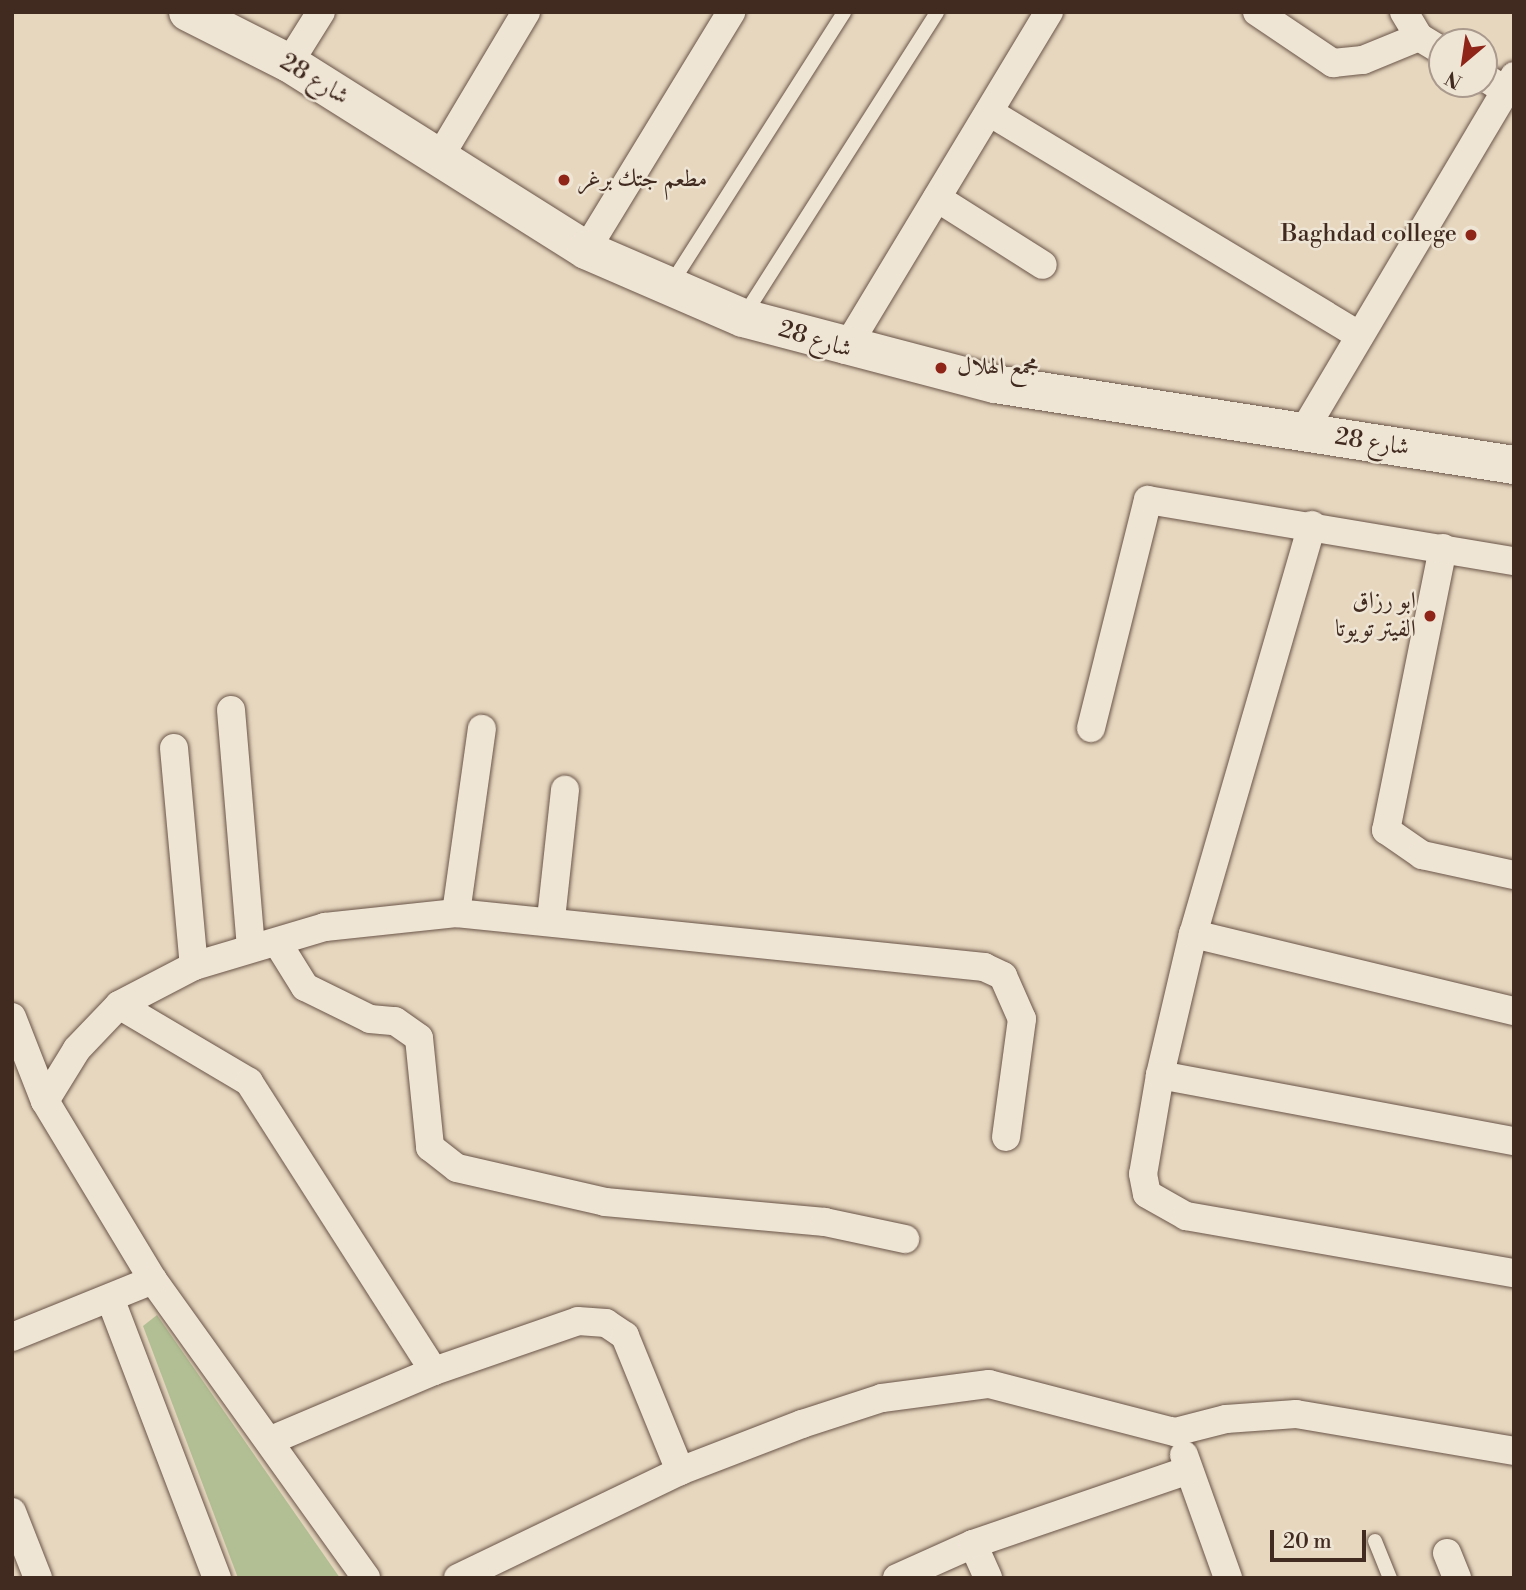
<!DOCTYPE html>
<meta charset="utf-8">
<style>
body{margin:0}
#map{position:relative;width:1526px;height:1590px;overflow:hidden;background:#e7d7bf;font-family:"Libre Bodoni",Amiri,serif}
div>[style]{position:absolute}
.green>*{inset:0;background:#b2bf94}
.roads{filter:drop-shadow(0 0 2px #6a5548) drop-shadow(0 0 2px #6a5548)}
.lane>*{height:14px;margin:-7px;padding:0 7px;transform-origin:7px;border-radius:7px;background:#efe5d5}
.street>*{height:28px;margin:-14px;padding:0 14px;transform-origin:14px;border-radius:14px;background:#efe5d5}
.secondary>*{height:38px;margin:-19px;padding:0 19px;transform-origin:19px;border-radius:19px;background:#efe5d5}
.dots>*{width:19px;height:19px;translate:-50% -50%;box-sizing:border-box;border:4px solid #efe5d5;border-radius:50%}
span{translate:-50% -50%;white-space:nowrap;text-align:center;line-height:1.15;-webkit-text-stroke:5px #efe5d5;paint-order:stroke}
.street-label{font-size:24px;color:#412a20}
.poi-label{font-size:24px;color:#412a20}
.left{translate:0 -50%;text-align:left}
.right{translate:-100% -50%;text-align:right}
.frame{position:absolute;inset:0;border:14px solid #412a20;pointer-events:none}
.north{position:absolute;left:1428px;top:28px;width:70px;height:70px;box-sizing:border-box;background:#efe5d5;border:2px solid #a99a8d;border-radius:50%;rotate:209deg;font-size:19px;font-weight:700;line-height:28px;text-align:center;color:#412a20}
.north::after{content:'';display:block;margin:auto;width:24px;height:32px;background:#8f2418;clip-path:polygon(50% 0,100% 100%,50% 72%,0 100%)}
.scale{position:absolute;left:1270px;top:1530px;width:96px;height:32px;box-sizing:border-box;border:4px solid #412a20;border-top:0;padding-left:9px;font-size:21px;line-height:24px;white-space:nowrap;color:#412a20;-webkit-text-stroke:5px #efe5d5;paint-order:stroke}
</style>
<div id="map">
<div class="green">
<i style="clip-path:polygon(157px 1315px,340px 1578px,238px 1578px,143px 1326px)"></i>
</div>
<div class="roads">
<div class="lane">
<i style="left:671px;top:284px;width:322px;rotate:-57.5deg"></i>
<i style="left:743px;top:317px;width:361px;rotate:-57.5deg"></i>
<i style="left:1375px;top:1541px;width:40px;rotate:68deg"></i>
</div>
<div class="street">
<i style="left:1257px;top:12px;width:92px;rotate:33.9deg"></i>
<i style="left:1333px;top:63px;width:30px;rotate:-6deg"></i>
<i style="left:1363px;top:60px;width:61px;rotate:-22.3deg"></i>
<i style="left:1404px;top:12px;width:29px;rotate:59deg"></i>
<i style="left:1419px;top:37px;width:27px;rotate:31deg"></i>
<i style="left:289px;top:63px;width:60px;rotate:-57.9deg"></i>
<i style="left:1484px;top:77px;width:25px;rotate:32deg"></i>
<i style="left:989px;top:112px;width:433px;rotate:31.1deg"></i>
<i style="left:439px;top:158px;width:170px;rotate:-59.2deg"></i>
<i style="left:937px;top:198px;width:125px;rotate:32.3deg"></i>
<i style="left:586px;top:250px;width:279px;rotate:-58.6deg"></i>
<i style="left:845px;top:350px;width:395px;rotate:-58.9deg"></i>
<i style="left:1303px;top:432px;width:414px;rotate:-59.3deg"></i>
<i style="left:1312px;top:525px;width:426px;rotate:106.2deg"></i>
<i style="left:1193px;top:934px;width:145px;rotate:103.2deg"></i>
<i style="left:1160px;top:1075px;width:100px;rotate:99.7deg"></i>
<i style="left:1143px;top:1174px;width:20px;rotate:79deg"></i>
<i style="left:1147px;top:1194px;width:45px;rotate:29.4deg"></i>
<i style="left:1186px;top:1216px;width:333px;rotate:9.9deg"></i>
<i style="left:1443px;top:548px;width:288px;rotate:101.4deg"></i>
<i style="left:1386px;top:830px;width:44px;rotate:34.8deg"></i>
<i style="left:1422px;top:855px;width:94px;rotate:12.3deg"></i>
<i style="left:231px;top:710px;width:239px;rotate:85.2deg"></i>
<i style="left:1091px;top:728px;width:235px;rotate:-76deg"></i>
<i style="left:1148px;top:500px;width:371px;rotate:9.5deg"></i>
<i style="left:174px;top:748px;width:219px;rotate:84.8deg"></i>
<i style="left:456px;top:913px;width:186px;rotate:-82deg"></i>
<i style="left:551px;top:919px;width:130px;rotate:-83.8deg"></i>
<i style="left:1193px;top:934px;width:330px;rotate:13.5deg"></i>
<i style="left:277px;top:942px;width:53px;rotate:58.1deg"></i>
<i style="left:305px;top:987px;width:72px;rotate:26.2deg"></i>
<i style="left:370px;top:1019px;width:25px;rotate:5deg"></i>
<i style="left:395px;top:1021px;width:29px;rotate:35deg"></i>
<i style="left:419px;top:1038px;width:110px;rotate:84.2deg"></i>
<i style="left:430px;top:1147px;width:34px;rotate:38deg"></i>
<i style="left:457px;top:1168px;width:152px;rotate:12.9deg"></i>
<i style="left:605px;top:1202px;width:221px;rotate:5.2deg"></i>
<i style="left:825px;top:1222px;width:82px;rotate:12deg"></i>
<i style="left:119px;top:1005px;width:151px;rotate:30.6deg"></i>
<i style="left:249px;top:1082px;width:343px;rotate:57.4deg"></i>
<i style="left:12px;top:1017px;width:90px;rotate:68.6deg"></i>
<i style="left:45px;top:1101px;width:209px;rotate:58.9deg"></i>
<i style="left:153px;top:1280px;width:366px;rotate:54.4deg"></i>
<i style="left:1160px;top:1075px;width:360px;rotate:10.6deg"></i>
<i style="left:45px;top:1101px;width:61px;rotate:-58.4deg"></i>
<i style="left:77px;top:1049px;width:61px;rotate:-46.3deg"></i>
<i style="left:119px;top:1005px;width:85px;rotate:-27.5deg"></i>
<i style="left:194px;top:966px;width:137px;rotate:-16.6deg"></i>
<i style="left:325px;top:927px;width:132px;rotate:-6.1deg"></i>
<i style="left:456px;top:913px;width:531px;rotate:5.84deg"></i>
<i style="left:984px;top:967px;width:21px;rotate:25deg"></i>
<i style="left:1003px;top:976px;width:47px;rotate:66.2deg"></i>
<i style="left:1022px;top:1019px;width:119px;rotate:97.7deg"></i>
<i style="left:110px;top:1298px;width:300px;rotate:69.1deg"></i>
<i style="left:12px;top:1337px;width:152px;rotate:-22deg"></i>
<i style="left:269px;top:1441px;width:179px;rotate:-23deg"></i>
<i style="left:434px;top:1371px;width:152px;rotate:-19.1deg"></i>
<i style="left:578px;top:1321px;width:28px;rotate:4deg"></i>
<i style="left:606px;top:1323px;width:23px;rotate:34deg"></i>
<i style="left:625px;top:1336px;width:146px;rotate:67.8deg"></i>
<i style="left:1184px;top:1455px;width:131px;rotate:70.3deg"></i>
<i style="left:12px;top:1512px;width:71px;rotate:68.5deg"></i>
<i style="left:973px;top:1544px;width:37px;rotate:66deg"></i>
<i style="left:1447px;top:1553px;width:27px;rotate:68deg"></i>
<i style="left:458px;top:1578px;width:246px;rotate:-25.7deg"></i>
<i style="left:680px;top:1471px;width:131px;rotate:-21.1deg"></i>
<i style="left:802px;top:1424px;width:84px;rotate:-18deg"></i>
<i style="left:882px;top:1398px;width:108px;rotate:-7.5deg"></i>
<i style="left:989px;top:1384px;width:192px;rotate:14.5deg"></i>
<i style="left:1175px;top:1432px;width:53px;rotate:-14.3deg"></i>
<i style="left:1226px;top:1419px;width:70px;rotate:-4.1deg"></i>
<i style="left:1296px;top:1414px;width:221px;rotate:9.6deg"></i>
<i style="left:897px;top:1578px;width:83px;rotate:-24.1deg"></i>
<i style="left:973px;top:1544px;width:228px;rotate:-18.9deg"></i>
</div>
<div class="secondary">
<i style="left:188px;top:12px;width:113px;rotate:26.8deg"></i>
<i style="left:289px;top:63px;width:351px;rotate:32.2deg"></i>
<i style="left:586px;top:250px;width:171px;rotate:23.4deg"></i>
<i style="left:743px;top:318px;width:260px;rotate:14.7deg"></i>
<i style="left:995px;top:384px;width:525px;rotate:8.87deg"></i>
</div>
</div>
<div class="dots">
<i style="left:564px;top:180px;background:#8f2418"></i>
<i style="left:1471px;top:235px;background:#8f2418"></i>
<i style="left:941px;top:368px;background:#8f2418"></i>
<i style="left:1430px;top:616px;background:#8f2418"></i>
</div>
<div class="street-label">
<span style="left:314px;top:80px;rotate:31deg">شارع 28</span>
<span style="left:815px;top:340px;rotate:17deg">شارع 28</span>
<span style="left:1372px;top:443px;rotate:9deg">شارع 28</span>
</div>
<div class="poi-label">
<span class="left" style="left:578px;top:180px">مطعم جتك برغر</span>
<span class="right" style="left:1457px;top:235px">Baghdad college</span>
<span class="left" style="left:957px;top:368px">مجمع الهلال</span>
<span class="right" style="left:1416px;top:616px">ابو رزاق<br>الفيتر تويوتا</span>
</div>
<div class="frame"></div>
<div class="north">N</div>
<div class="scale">20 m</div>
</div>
